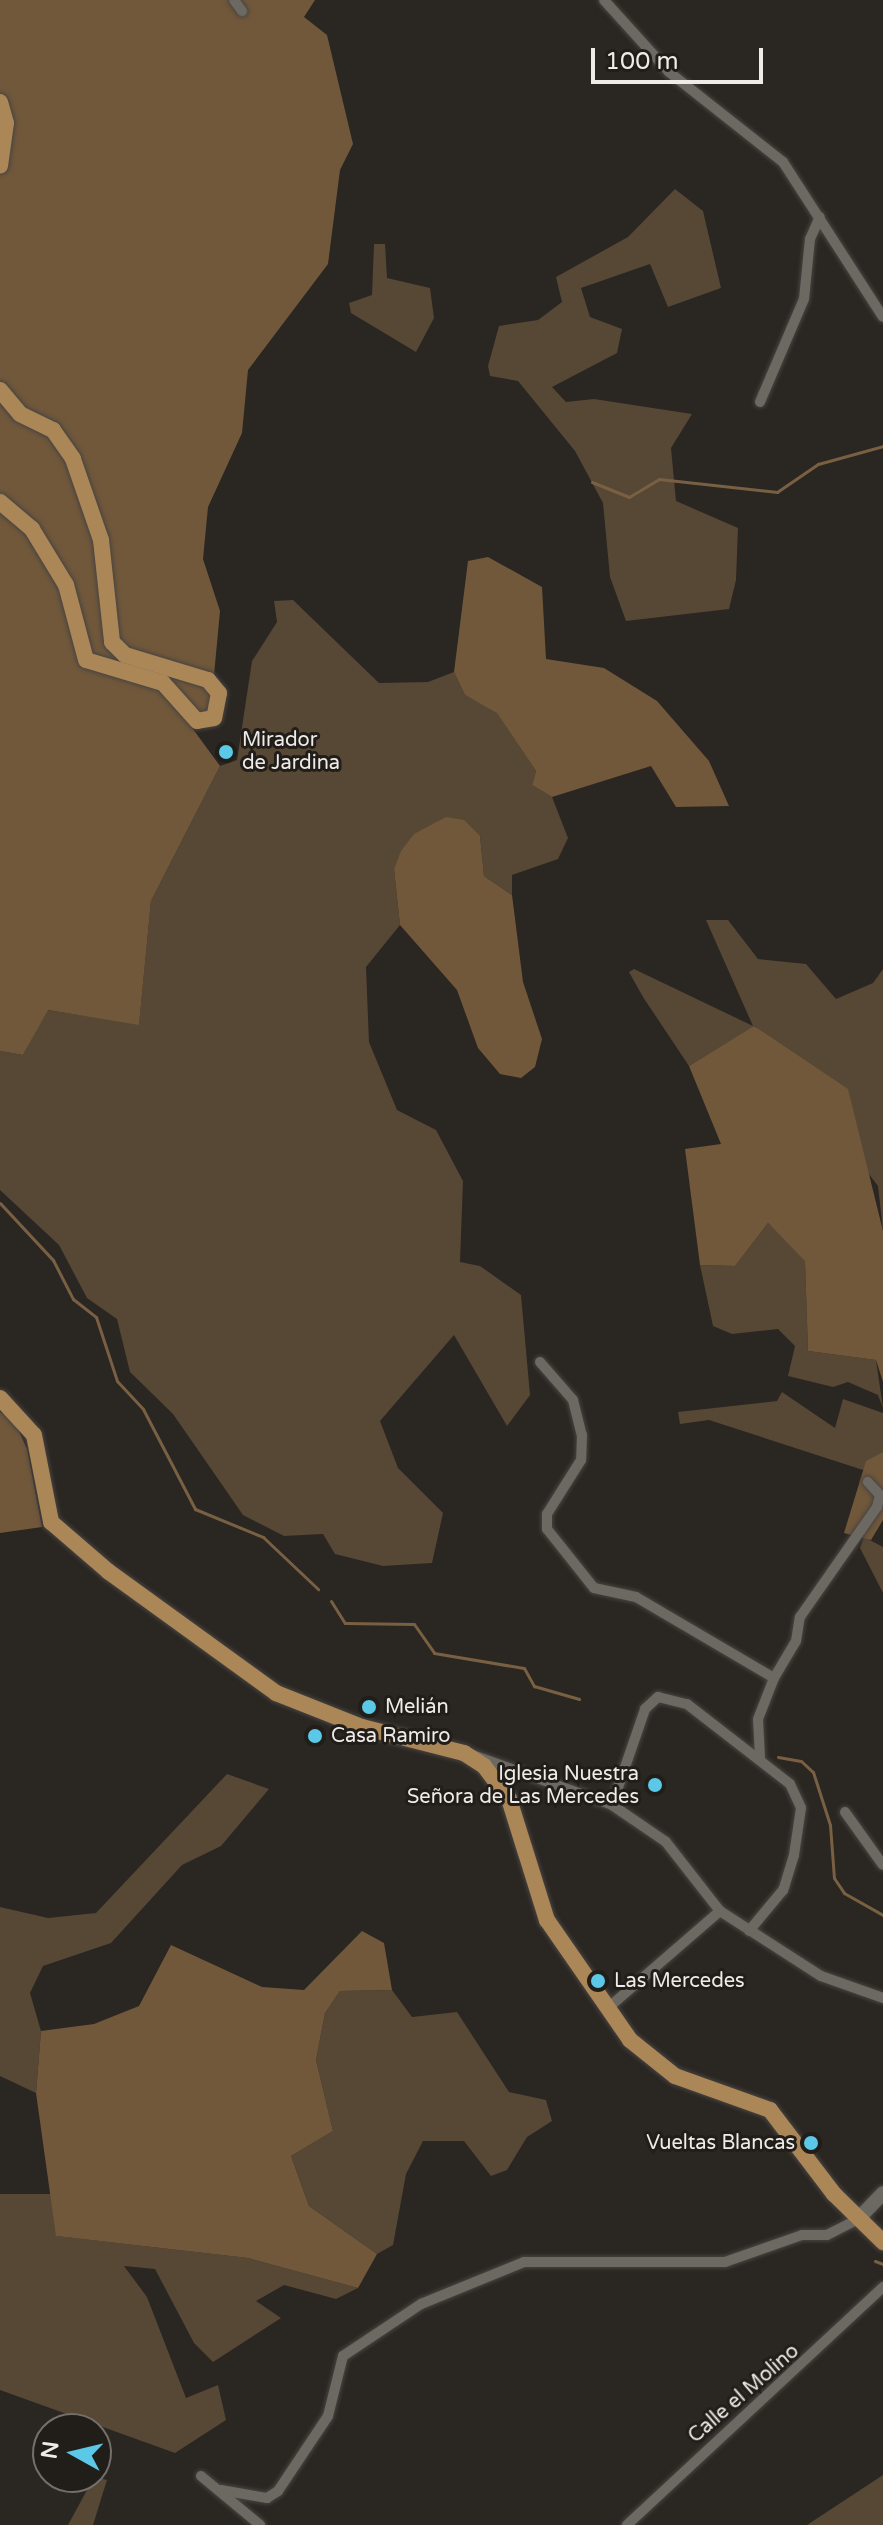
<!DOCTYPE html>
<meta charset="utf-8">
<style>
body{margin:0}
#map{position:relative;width:883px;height:2525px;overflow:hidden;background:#2a2622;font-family:"Varela Round",sans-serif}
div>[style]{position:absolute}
.green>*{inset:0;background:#574735}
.forest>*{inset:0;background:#71583b}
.stream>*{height:3px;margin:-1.5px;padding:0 1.5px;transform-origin:1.5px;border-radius:1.5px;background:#796042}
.roads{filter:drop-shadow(0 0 2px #484440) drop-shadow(0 0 2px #484440)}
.minor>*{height:10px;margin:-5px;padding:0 5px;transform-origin:5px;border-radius:5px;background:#6c6862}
.secondary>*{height:14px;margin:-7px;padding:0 7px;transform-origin:7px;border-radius:7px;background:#6c6862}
.primary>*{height:16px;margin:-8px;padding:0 8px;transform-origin:8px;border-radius:8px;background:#ab8758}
.dots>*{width:22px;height:22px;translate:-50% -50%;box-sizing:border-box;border:4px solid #211d18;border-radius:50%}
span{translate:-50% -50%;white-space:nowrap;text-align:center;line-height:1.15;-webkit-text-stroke:6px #211d18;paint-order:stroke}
.poi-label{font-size:20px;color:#eeebe8}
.left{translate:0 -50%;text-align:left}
.right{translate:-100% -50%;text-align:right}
.street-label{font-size:20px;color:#eeebe8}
.north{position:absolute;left:32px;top:2413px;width:80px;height:80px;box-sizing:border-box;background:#211d18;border:2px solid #736f6b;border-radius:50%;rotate:278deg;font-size:22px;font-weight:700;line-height:32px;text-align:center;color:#eeebe8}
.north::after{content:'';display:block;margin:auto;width:28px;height:36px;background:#5bc8e7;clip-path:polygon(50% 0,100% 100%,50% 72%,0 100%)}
.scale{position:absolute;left:591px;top:48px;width:172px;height:36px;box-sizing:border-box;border:4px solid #eeebe8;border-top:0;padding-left:10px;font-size:24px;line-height:28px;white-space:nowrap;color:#eeebe8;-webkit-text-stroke:6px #211d18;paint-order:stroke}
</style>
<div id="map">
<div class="green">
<i style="clip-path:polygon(675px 189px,703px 211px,721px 288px,668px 307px,650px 264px,581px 288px,590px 317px,622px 329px,617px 353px,552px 387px,566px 402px,594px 399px,692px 414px,671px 448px,676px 501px,738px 528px,736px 580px,729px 609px,626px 621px,610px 577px,603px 503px,575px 451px,518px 381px,490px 376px,488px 366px,499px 326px,538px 320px,562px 302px,556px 277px,628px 237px)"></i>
<i style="clip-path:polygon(374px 244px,385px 244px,387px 278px,430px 288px,434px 318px,416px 352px,351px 313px,349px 303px,372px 295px)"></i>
<i style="clip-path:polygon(293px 600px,379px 683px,428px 682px,454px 672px,465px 695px,497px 712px,536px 771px,532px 785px,552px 797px,568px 838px,558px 859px,512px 875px,512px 895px,484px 876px,480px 836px,414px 834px,394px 869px,400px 925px,366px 967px,369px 1042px,397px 1110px,436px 1130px,463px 1181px,460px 1262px,480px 1266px,521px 1295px,530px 1395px,507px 1426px,454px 1335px,380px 1421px,398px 1468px,443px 1513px,432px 1563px,383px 1566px,335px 1554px,323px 1534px,284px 1536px,243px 1515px,173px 1414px,130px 1372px,117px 1319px,87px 1298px,59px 1245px,0 1190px,0 1051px,23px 1055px,47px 1010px,139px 1024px,151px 901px,220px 766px,237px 760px,252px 661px,277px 622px,274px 601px)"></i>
<i style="clip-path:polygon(706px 920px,728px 920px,758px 959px,806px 964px,836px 999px,873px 983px,883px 969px,883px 1231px,878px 1186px,755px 1026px,689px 1066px,643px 997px,629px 972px,634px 969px,753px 1026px)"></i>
<i style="clip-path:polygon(768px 1223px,805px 1260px,808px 1351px,876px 1360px,883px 1408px,878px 1395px,848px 1382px,833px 1387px,788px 1376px,795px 1346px,778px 1329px,732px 1334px,713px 1326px,700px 1265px,735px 1266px)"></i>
<i style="clip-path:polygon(782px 1392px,835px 1428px,843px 1399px,883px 1413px,883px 1452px,863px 1470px,709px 1420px,680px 1424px,678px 1412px,777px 1401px)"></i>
<i style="clip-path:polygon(864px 1537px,883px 1547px,883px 1593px,860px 1548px)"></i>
<i style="clip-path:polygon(227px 1774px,269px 1789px,221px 1846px,182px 1865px,111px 1943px,43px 1966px,30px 1993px,41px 2031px,36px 2093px,0 2076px,0 1907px,48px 1918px,96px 1913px)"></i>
<i style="clip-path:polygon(392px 1990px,412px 2017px,457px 2012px,509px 2092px,546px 2100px,552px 2121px,527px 2137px,507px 2170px,491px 2176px,464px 2141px,423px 2141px,406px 2174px,393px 2245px,377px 2254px,309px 2206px,291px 2156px,333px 2131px,316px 2060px,325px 2013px,340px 1991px)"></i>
<i style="clip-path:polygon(0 2194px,56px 2194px,57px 2236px,248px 2258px,358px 2288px,336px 2299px,284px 2285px,256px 2301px,281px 2318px,213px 2362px,194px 2343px,155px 2269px,124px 2266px,147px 2297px,186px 2398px,218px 2385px,226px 2420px,175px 2453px,0 2390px)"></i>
<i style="clip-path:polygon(883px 2475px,883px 2525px,807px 2525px)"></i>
<i style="clip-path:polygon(94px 2477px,107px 2480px,93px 2525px,68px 2525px)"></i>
</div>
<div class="forest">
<i style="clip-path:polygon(0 0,315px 0,304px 17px,327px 35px,353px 144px,340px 170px,328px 264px,248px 370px,242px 433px,208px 507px,203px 559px,220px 611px,213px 686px,220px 704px,190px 725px,220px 766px,151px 901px,139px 1025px,48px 1010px,23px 1055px,0 1051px)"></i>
<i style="clip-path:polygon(488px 557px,542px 587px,546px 659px,604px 668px,657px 701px,709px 761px,729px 806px,676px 807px,651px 766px,552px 797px,532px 785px,536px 771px,497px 713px,465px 695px,454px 672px,468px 561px)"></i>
<i style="clip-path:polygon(446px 817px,464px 820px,480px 836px,484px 876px,512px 895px,523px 982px,542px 1039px,535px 1067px,521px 1078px,500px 1074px,478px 1048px,457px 990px,400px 925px,394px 869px,401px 851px,414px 834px)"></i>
<i style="clip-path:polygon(754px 1026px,848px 1089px,883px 1231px,883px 1382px,876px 1360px,808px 1351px,805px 1261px,768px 1223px,735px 1266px,700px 1265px,685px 1149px,721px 1144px,689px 1066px)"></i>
<i style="clip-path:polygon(0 1412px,14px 1420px,27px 1449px,42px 1527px,0 1533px)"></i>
<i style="clip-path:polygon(883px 1452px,883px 1520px,871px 1540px,844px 1533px,866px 1461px)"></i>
<i style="clip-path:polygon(362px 1931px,384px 1943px,392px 1990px,340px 1991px,325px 2013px,316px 2060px,333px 2131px,291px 2156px,309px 2206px,377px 2254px,358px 2288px,248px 2258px,56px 2236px,36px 2093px,41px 2031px,94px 2024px,139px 2006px,171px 1945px,262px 1987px,304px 1990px)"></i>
</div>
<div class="stream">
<i style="left:592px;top:482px;width:40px;rotate:22deg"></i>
<i style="left:629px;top:497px;width:35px;rotate:-31deg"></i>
<i style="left:659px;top:479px;width:119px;rotate:6.3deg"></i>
<i style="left:777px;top:492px;width:50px;rotate:-34.3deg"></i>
<i style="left:818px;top:464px;width:67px;rotate:-15.5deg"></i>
<i style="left:0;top:1203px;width:78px;rotate:47.1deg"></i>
<i style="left:53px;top:1260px;width:44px;rotate:62.9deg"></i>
<i style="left:73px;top:1299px;width:29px;rotate:38deg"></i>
<i style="left:96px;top:1317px;width:67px;rotate:71.8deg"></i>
<i style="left:117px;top:1381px;width:38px;rotate:47deg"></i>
<i style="left:143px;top:1409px;width:113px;rotate:62.5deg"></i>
<i style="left:195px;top:1509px;width:74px;rotate:22.4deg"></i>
<i style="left:263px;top:1537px;width:76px;rotate:43.4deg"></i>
<i style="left:331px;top:1601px;width:26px;rotate:58deg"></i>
<i style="left:345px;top:1623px;width:69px;rotate:0.8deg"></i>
<i style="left:414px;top:1624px;width:35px;rotate:55deg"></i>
<i style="left:434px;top:1653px;width:91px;rotate:9.5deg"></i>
<i style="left:524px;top:1668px;width:21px;rotate:61deg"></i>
<i style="left:534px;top:1686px;width:47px;rotate:16.1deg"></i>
<i style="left:778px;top:1757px;width:23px;rotate:10deg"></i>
<i style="left:801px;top:1761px;width:16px;rotate:43deg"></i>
<i style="left:813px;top:1772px;width:56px;rotate:72.2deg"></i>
<i style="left:830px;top:1825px;width:53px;rotate:85.7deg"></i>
<i style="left:834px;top:1878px;width:18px;rotate:56deg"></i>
<i style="left:844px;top:1893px;width:45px;rotate:29.4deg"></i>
<i style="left:875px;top:2261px;width:9px;rotate:21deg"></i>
</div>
<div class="roads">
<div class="minor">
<i style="left:234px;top:0;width:14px;rotate:54deg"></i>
<i style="left:604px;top:0;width:97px;rotate:47.9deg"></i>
<i style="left:669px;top:72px;width:145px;rotate:38.3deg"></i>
<i style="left:783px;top:162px;width:184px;rotate:57.2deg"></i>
<i style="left:760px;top:402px;width:112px;rotate:-66.9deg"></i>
<i style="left:804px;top:299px;width:60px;rotate:-84.3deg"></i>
<i style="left:810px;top:239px;width:24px;rotate:-66deg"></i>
<i style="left:540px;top:1362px;width:50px;rotate:49deg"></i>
<i style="left:573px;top:1400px;width:36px;rotate:76deg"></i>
<i style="left:582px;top:1435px;width:25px;rotate:92deg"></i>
<i style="left:581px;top:1460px;width:64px;rotate:122.2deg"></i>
<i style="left:547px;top:1514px;width:15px;rotate:90deg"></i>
<i style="left:547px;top:1529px;width:75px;rotate:51.5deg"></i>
<i style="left:594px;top:1588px;width:43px;rotate:12.1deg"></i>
<i style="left:636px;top:1597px;width:160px;rotate:30.4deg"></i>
<i style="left:774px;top:1678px;width:44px;rotate:111.3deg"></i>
<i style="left:758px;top:1719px;width:38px;rotate:87deg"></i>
<i style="left:774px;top:1678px;width:43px;rotate:-59.3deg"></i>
<i style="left:796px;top:1641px;width:24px;rotate:-81deg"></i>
<i style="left:800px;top:1617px;width:134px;rotate:-55deg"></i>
<i style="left:877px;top:1507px;width:12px;rotate:-76deg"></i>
<i style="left:880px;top:1495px;width:18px;rotate:-133deg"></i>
<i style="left:467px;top:1753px;width:154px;rotate:19.7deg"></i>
<i style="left:612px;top:1805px;width:65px;rotate:34.4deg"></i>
<i style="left:666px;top:1842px;width:88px;rotate:52deg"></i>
<i style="left:720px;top:1911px;width:120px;rotate:32.8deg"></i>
<i style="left:821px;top:1976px;width:66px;rotate:19.5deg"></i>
<i style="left:612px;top:1805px;width:102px;rotate:-71deg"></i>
<i style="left:645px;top:1709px;width:18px;rotate:-43deg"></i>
<i style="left:658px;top:1697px;width:30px;rotate:14deg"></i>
<i style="left:687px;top:1704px;width:130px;rotate:37.8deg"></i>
<i style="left:790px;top:1784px;width:26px;rotate:65deg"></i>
<i style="left:801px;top:1808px;width:48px;rotate:98.5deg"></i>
<i style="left:794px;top:1855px;width:37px;rotate:107deg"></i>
<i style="left:783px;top:1890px;width:53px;rotate:129.7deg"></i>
<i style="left:845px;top:1812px;width:65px;rotate:54.4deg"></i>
<i style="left:608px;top:2008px;width:148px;rotate:-40.9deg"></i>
<i style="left:201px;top:2476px;width:77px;rotate:39.7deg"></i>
<i style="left:221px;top:2490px;width:47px;rotate:9.9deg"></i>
<i style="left:267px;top:2498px;width:13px;rotate:-32deg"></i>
<i style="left:278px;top:2491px;width:90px;rotate:-56.3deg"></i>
<i style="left:328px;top:2416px;width:62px;rotate:-76deg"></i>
<i style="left:343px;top:2356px;width:94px;rotate:-33.7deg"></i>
<i style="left:421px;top:2304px;width:111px;rotate:-22.2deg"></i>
<i style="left:524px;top:2262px;width:201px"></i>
<i style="left:725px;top:2262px;width:82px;rotate:-19.3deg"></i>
<i style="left:802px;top:2235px;width:25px"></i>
<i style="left:827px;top:2235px;width:35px;rotate:-27deg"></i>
<i style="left:627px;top:2525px;width:350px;rotate:-42.9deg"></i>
</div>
<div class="secondary">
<i style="left:858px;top:2219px;width:36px;rotate:-46deg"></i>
</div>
<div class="primary">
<i style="left:0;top:102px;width:22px;rotate:74deg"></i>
<i style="left:6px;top:123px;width:43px;rotate:97.9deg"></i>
<i style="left:0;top:390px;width:31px;rotate:50deg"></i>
<i style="left:20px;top:414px;width:37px;rotate:26deg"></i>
<i style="left:53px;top:430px;width:35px;rotate:55deg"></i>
<i style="left:73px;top:459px;width:86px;rotate:70.9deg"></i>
<i style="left:101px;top:540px;width:103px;rotate:83.8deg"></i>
<i style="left:112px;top:642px;width:18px;rotate:45deg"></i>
<i style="left:125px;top:655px;width:87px;rotate:16.8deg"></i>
<i style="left:208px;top:680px;width:17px;rotate:50deg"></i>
<i style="left:219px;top:693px;width:25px;rotate:101deg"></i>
<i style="left:214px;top:718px;width:17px;rotate:170deg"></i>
<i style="left:197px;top:721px;width:51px;rotate:-131.8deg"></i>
<i style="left:163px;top:683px;width:80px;rotate:-163.4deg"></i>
<i style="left:86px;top:660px;width:78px;rotate:-104.9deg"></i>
<i style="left:66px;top:585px;width:66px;rotate:-121.3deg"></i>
<i style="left:32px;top:529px;width:42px;rotate:-139.8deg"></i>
<i style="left:0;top:1398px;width:50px;rotate:47.4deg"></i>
<i style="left:34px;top:1435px;width:89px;rotate:78.9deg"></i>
<i style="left:51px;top:1522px;width:77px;rotate:40.8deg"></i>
<i style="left:109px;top:1572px;width:206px;rotate:35.9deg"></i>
<i style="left:276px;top:1693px;width:92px;rotate:21.6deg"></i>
<i style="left:362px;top:1727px;width:105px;rotate:14.3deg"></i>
<i style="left:464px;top:1753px;width:24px;rotate:33deg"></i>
<i style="left:484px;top:1766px;width:41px;rotate:52.9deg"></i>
<i style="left:509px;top:1799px;width:127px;rotate:72.6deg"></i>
<i style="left:547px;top:1920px;width:146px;rotate:55.3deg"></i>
<i style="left:630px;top:2040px;width:58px;rotate:38.7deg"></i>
<i style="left:675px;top:2076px;width:101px;rotate:19.7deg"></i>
<i style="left:770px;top:2110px;width:106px;rotate:52.7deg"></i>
<i style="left:834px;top:2194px;width:69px;rotate:44.4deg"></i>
</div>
</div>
<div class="dots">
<i style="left:226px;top:752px;background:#5bc8e7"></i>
<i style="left:369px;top:1707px;background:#5bc8e7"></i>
<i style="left:315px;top:1736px;background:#5bc8e7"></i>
<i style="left:655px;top:1785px;background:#5bc8e7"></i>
<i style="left:598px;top:1981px;background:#5bc8e7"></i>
<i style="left:811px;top:2143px;background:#5bc8e7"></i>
</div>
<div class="poi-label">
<span class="left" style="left:242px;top:752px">Mirador<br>de Jardina</span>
<span class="left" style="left:385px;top:1707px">Melián</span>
<span class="left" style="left:331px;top:1736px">Casa Ramiro</span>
<span class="right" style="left:639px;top:1786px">Iglesia Nuestra<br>Señora de Las Mercedes</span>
<span class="left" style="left:614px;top:1981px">Las Mercedes</span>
<span class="right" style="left:795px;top:2143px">Vueltas Blancas</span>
</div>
<div class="street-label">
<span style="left:744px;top:2394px;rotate:-41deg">Calle el Molino</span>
</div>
<div class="north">N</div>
<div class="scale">100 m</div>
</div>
